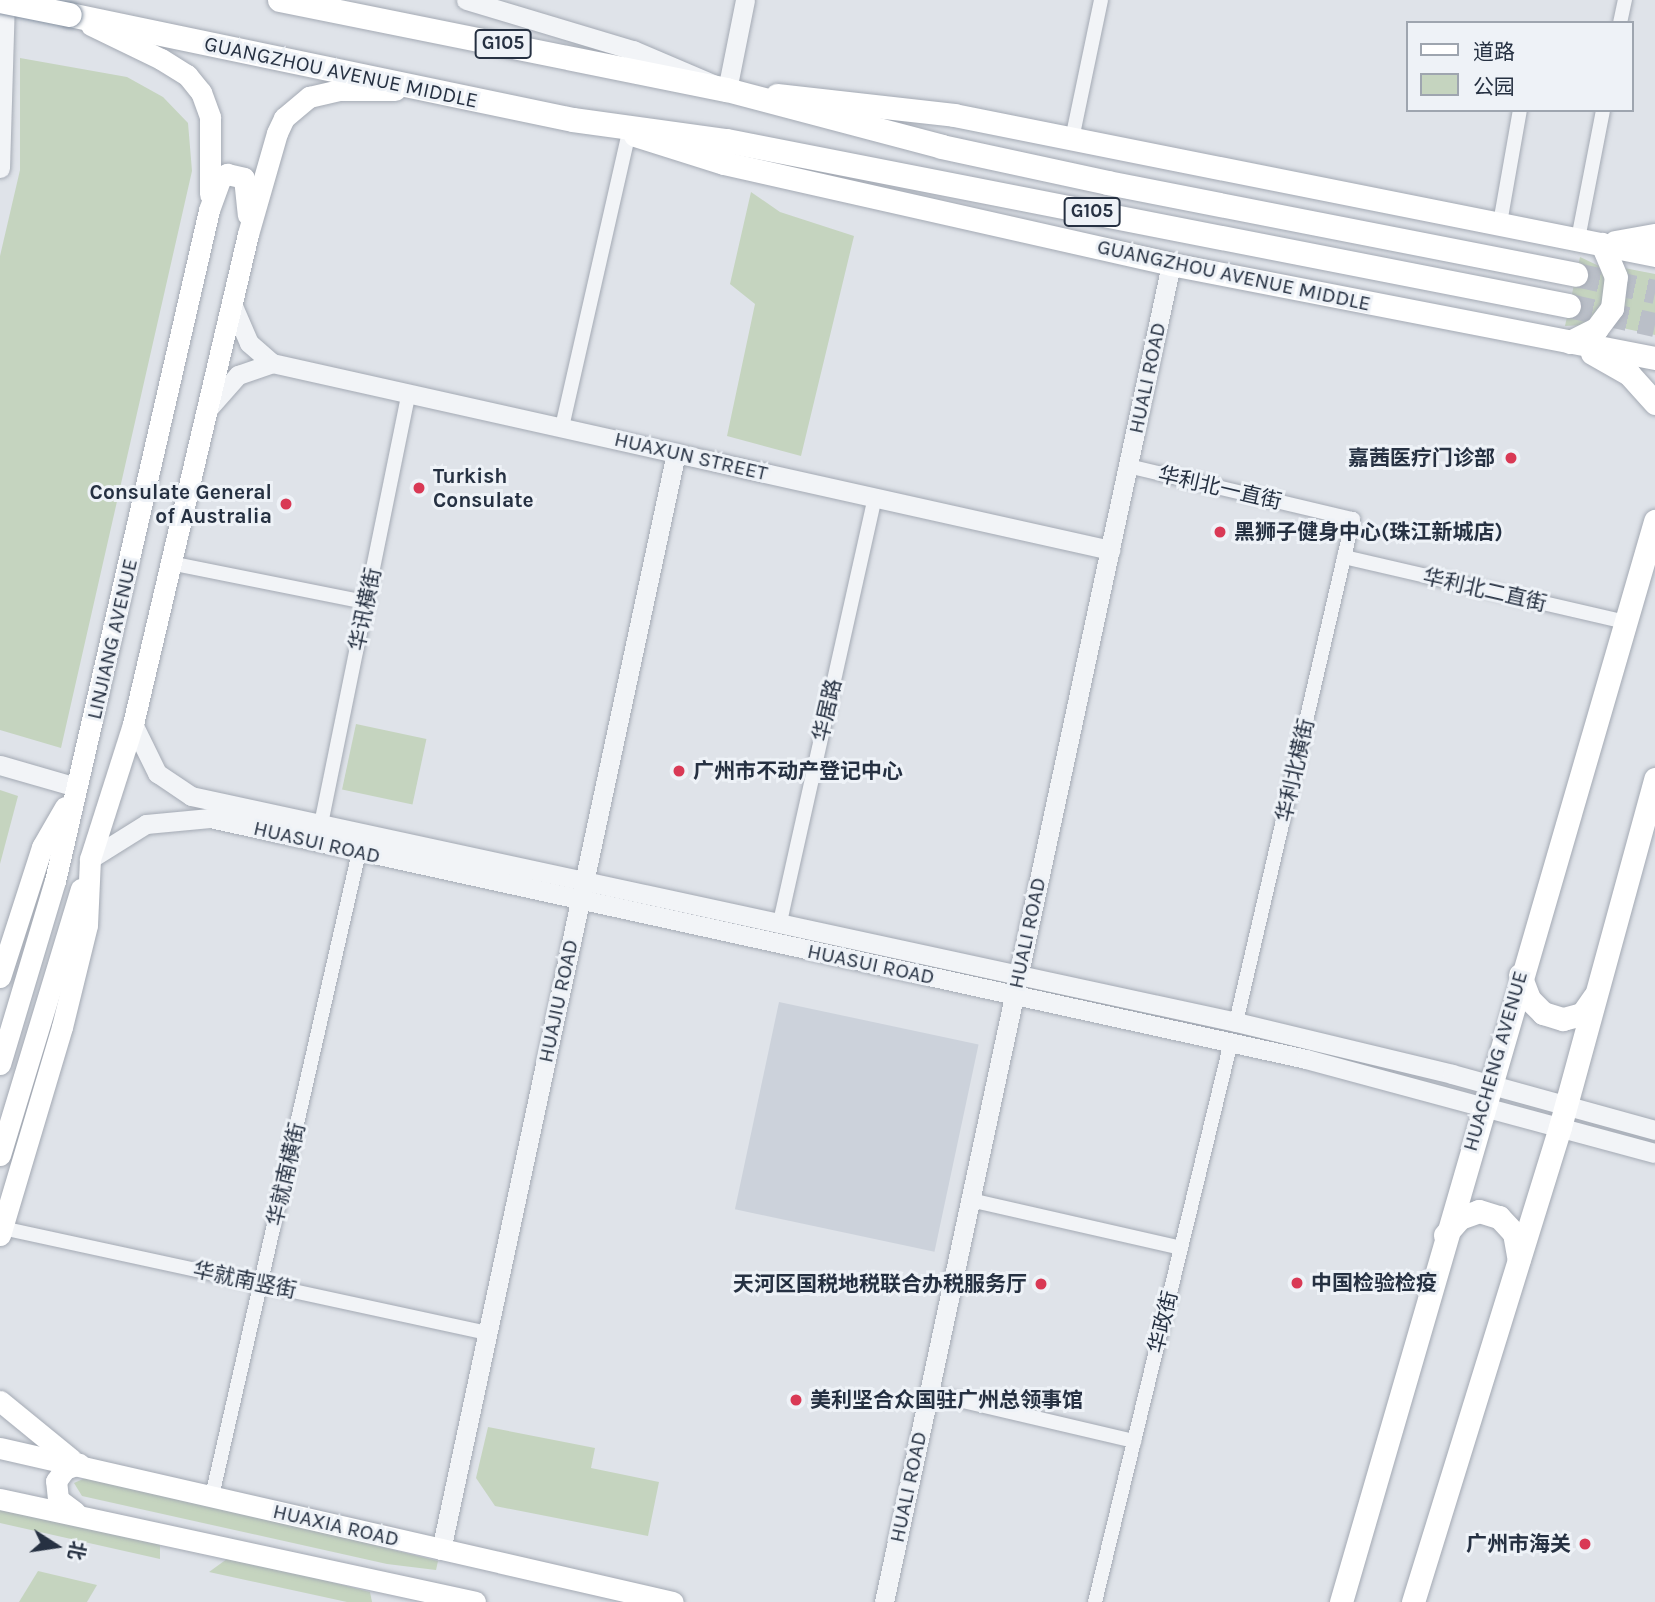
<!DOCTYPE html>
<meta charset="utf-8">
<style>
body{margin:0}
#map{position:relative;width:1655px;height:1602px;overflow:hidden;background:#dfe3e9;font-family:Karla,"Noto Sans SC",sans-serif}
div>[style]{position:absolute}
.built>*{inset:0;background:#ccd2db;transform-origin:0 0}
.green>*{inset:0;background:#c5d4bf;transform-origin:0 0}
.trunk-tunnel>*{height:24px;margin-top:-12px;transform-origin:0;background:repeating-linear-gradient(90deg,#babfc8 0 24px,transparent 0 36px)}
.roads{filter:drop-shadow(0 0 2px #a4aab4) drop-shadow(0 0 2px #a4aab4)}
.minor>*{height:14px;margin:-7px;padding:0 7px;transform-origin:7px;border-radius:7px;background:#f2f4f7}
.tertiary>*{height:19px;margin:-9.5px;padding:0 9.5px;transform-origin:9.5px;border-radius:9.5px;background:#f2f4f7}
.secondary>*{height:21px;margin:-10.5px;padding:0 10.5px;transform-origin:10.5px;border-radius:10.5px;background:#fff}
.primary>*{height:23px;margin:-11.5px;padding:0 11.5px;transform-origin:11.5px;border-radius:11.5px;background:#fff}
.trunk>*{height:24px;margin:-12px;padding:0 12px;transform-origin:12px;border-radius:12px;background:#fff}
.bridges{filter:drop-shadow(0 0 2px #8591a1) drop-shadow(0 0 2px #8591a1)}
.trunk-bridge>*{height:24px;margin:-12px;padding:0 12px;transform-origin:12px;border-radius:12px;background:#fff}
.dots>*{width:19px;height:19px;translate:-50% -50%;box-sizing:border-box;border:4px solid #eef2f7;border-radius:50%}
span{translate:-50% -50%;white-space:nowrap;text-align:center;line-height:1.15;-webkit-text-stroke:6px #eef2f7;paint-order:stroke}
.shield-label span{padding:2px 5px;background:#eef2f7;border:2px solid;border-radius:5px;-webkit-text-stroke-width:0}
.shield-label{font-size:19px;color:#263142;font-weight:700}
.street-label{font-size:21px;color:#263142}
.poi-label{font-size:21px;color:#263142;font-weight:700}
.right{translate:-100% -50%;text-align:right}
.left{translate:0 -50%;text-align:left}
.legend{position:absolute;left:1406px;top:21px;width:228px;height:91px;box-sizing:border-box;background:#eef2f7;border:2px solid #9ea5af;margin:0;padding:9px 12px;list-style:none;font-size:21px;color:#263142}
.legend li{display:flex;align-items:center;gap:14px;height:35px}
.legend b{width:35px;border:2px solid #9ea5af}
.north{position:absolute;left:21px;top:1511px;width:70px;height:70px;-webkit-text-stroke:5px #eef2f7;paint-order:stroke;rotate:102deg;font-size:19px;font-weight:700;line-height:28px;text-align:center;color:#263142}
.north::after{content:'';display:block;margin:auto;width:24px;height:32px;background:#263142;clip-path:polygon(50% 0,100% 100%,50% 72%,0 100%)}
</style>
<div id="map">
<div class="built">
<i style="left:779px;top:1002px;width:204px;height:212px;rotate:12deg"></i>
</div>
<div class="green">
<i style="clip-path:polygon(20px 58px,127px 77px,163px 97px,188px 123px,192px 171px,61px 748px,0 730px,0 256px,20px 170px)"></i>
<i style="clip-path:polygon(751px 192px,780px 212px,854px 236px,801px 456px,727px 436px,755px 304px,730px 284px)"></i>
<i style="clip-path:polygon(1580px 257px,1599px 266px,1606px 278px,1604px 305px,1586px 325px,1565px 326px)"></i>
<i style="clip-path:polygon(1624px 268px,1655px 274px,1655px 335px,1613px 326px,1621px 309px)"></i>
<i style="left:356px;top:724px;width:72px;height:67px;rotate:12deg"></i>
<i style="clip-path:polygon(0 790px,18px 796px,0 864px)"></i>
<i style="clip-path:polygon(488px 1427px,595px 1448px,591px 1468px,659px 1482px,648px 1536px,495px 1506px,476px 1478px)"></i>
<i style="clip-path:polygon(92px 1475px,438px 1561px,436px 1570px,387px 1564px,82px 1496px,74px 1483px)"></i>
<i style="clip-path:polygon(0 1510px,149px 1539px,160px 1545px,160px 1559px,0 1523px)"></i>
<i style="clip-path:polygon(231px 1556px,370px 1592px,372px 1602px,347px 1602px,209px 1572px)"></i>
<i style="clip-path:polygon(38px 1571px,97px 1585px,87px 1602px,19px 1602px)"></i>
</div>
<div class="trunk-tunnel">
<i style="left:1576px;top:275px;width:81px;rotate:12.1deg"></i>
<i style="left:1569px;top:306px;width:88px;rotate:12.5deg"></i>
</div>
<div class="roads">
<div class="minor">
<i style="left:1620px;top:23px;width:24px;rotate:-78deg"></i>
<i style="left:1072px;top:139px;width:142px;rotate:-78.2deg"></i>
<i style="left:1500px;top:223px;width:115px;rotate:-80deg"></i>
<i style="left:1578px;top:239px;width:131px;rotate:-79deg"></i>
<i style="left:562px;top:427px;width:302px;rotate:-77.2deg"></i>
<i style="left:1128px;top:466px;width:231px;rotate:13.3deg"></i>
<i style="left:1353px;top:519px;width:516px;rotate:103.09deg"></i>
<i style="left:1344px;top:557px;width:288px;rotate:13deg"></i>
<i style="left:170px;top:563px;width:200px;rotate:11.3deg"></i>
<i style="left:321px;top:824px;width:440px;rotate:-78.5deg"></i>
<i style="left:780px;top:922px;width:435px;rotate:-77.4deg"></i>
<i style="left:970px;top:1200px;width:216px;rotate:12.8deg"></i>
<i style="left:2px;top:1228px;width:496px;rotate:12.2deg"></i>
<i style="left:929px;top:1393px;width:211px;rotate:13.2deg"></i>
<i style="left:212px;top:1496px;width:661px;rotate:-77.14deg"></i>
<i style="left:1095px;top:1602px;width:576px;rotate:-76.35deg"></i>
</div>
<div class="tertiary">
<i style="left:466px;top:0;width:174px;rotate:16.7deg"></i>
<i style="left:633px;top:50px;width:102px;rotate:23.1deg"></i>
<i style="left:727px;top:90px;width:92px;rotate:-78.7deg"></i>
<i style="left:0;top:168px;width:168px;rotate:-88.3deg"></i>
<i style="left:233px;top:306px;width:40px;rotate:66.6deg"></i>
<i style="left:249px;top:343px;width:30px;rotate:41deg"></i>
<i style="left:272px;top:363px;width:859px;rotate:12.58deg"></i>
<i style="left:207px;top:410px;width:47px;rotate:-48.5deg"></i>
<i style="left:238px;top:375px;width:36px;rotate:-19deg"></i>
<i style="left:133px;top:724px;width:55px;rotate:63.9deg"></i>
<i style="left:157px;top:773px;width:41px;rotate:34.1deg"></i>
<i style="left:191px;top:796px;width:1069px;rotate:12.2deg"></i>
<i style="left:1236px;top:1022px;width:222px;rotate:13.5deg"></i>
<i style="left:1452px;top:1074px;width:211px;rotate:15.4deg"></i>
<i style="left:0;top:765px;width:79px;rotate:16.1deg"></i>
<i style="left:90px;top:859px;width:66px;rotate:-32deg"></i>
<i style="left:146px;top:824px;width:64px;rotate:-5.4deg"></i>
<i style="left:210px;top:818px;width:1122px;rotate:12.4deg"></i>
<i style="left:1306px;top:1059px;width:361px;rotate:15.1deg"></i>
<i style="left:441px;top:1550px;width:1122px;rotate:-77.91deg"></i>
<i style="left:884px;top:1602px;width:1368px;rotate:-77.89deg"></i>
</div>
<div class="secondary">
<i style="left:91px;top:25px;width:78px;rotate:25.9deg"></i>
<i style="left:161px;top:59px;width:31px;rotate:32deg"></i>
<i style="left:187px;top:75px;width:22px;rotate:51deg"></i>
<i style="left:201px;top:92px;width:27px;rotate:70deg"></i>
<i style="left:210px;top:117px;width:77px;rotate:90deg"></i>
<i style="left:0;top:977px;width:137px;rotate:-72.1deg"></i>
<i style="left:42px;top:847px;width:46px;rotate:-60.1deg"></i>
<i style="left:0;top:1064px;width:191px;rotate:-73.3deg"></i>
<i style="left:55px;top:881px;width:688px;rotate:-77.07deg"></i>
<i style="left:209px;top:210px;width:33px;rotate:-70deg"></i>
<i style="left:220px;top:179px;width:9px;rotate:-36deg"></i>
<i style="left:227px;top:174px;width:17px;rotate:13deg"></i>
<i style="left:244px;top:178px;width:37px;rotate:84deg"></i>
<i style="left:0;top:1155px;width:278px;rotate:-73.1deg"></i>
<i style="left:0;top:1235px;width:217px;rotate:-73.4deg"></i>
<i style="left:62px;top:1027px;width:105px;rotate:-76.2deg"></i>
<i style="left:87px;top:925px;width:66px;rotate:-87.4deg"></i>
<i style="left:90px;top:859px;width:142px;rotate:-72.3deg"></i>
<i style="left:133px;top:724px;width:503px;rotate:-76.79deg"></i>
<i style="left:248px;top:234px;width:105px;rotate:-74deg"></i>
<i style="left:277px;top:133px;width:17px;rotate:-65deg"></i>
<i style="left:284px;top:118px;width:33px;rotate:-40deg"></i>
<i style="left:309px;top:97px;width:31px;rotate:-13deg"></i>
<i style="left:339px;top:90px;width:56px"></i>
<i style="left:0;top:1401px;width:92px;rotate:39.2deg"></i>
<i style="left:0;top:1448px;width:690px;rotate:12.89deg"></i>
<i style="left:0;top:1499px;width:486px;rotate:12.2deg"></i>
<i style="left:75px;top:1512px;width:21px;rotate:-143deg"></i>
<i style="left:58px;top:1499px;width:18px;rotate:-96deg"></i>
<i style="left:56px;top:1481px;width:15px;rotate:-53deg"></i>
<i style="left:65px;top:1469px;width:15px;rotate:-20deg"></i>
</div>
<div class="primary">
<i style="left:777px;top:95px;width:178px;rotate:6.4deg"></i>
<i style="left:954px;top:115px;width:715px;rotate:11.29deg"></i>
<i style="left:635px;top:135px;width:93px;rotate:17.5deg"></i>
<i style="left:724px;top:163px;width:458px;rotate:12.7deg"></i>
<i style="left:1171px;top:264px;width:493px;rotate:11deg"></i>
<i style="left:1615px;top:242px;width:41px;rotate:-9.9deg"></i>
<i style="left:1570px;top:342px;width:30px;rotate:-27deg"></i>
<i style="left:1597px;top:328px;width:25px;rotate:-53deg"></i>
<i style="left:1612px;top:308px;width:31px;rotate:-83deg"></i>
<i style="left:1616px;top:277px;width:36px;rotate:-113deg"></i>
<i style="left:1592px;top:353px;width:43px;rotate:29.6deg"></i>
<i style="left:1629px;top:374px;width:39px;rotate:48deg"></i>
<i style="left:1520px;top:975px;width:26px;rotate:69deg"></i>
<i style="left:1529px;top:999px;width:20px;rotate:45deg"></i>
<i style="left:1543px;top:1013px;width:21px;rotate:17deg"></i>
<i style="left:1563px;top:1019px;width:20px;rotate:-15deg"></i>
<i style="left:1582px;top:1014px;width:21px;rotate:-55deg"></i>
<i style="left:1445px;top:1235px;width:23px;rotate:-49deg"></i>
<i style="left:1460px;top:1218px;width:20px;rotate:-20deg"></i>
<i style="left:1479px;top:1211px;width:21px;rotate:17deg"></i>
<i style="left:1499px;top:1217px;width:22px;rotate:47deg"></i>
<i style="left:1514px;top:1233px;width:27px;rotate:80deg"></i>
<i style="left:1341px;top:1602px;width:1126px;rotate:-73.8deg"></i>
<i style="left:1413px;top:1602px;width:497px;rotate:-72.8deg"></i>
<i style="left:1560px;top:1127px;width:361px;rotate:-74.7deg"></i>
</div>
<div class="trunk">
<i style="left:280px;top:0;width:456px;rotate:11.4deg"></i>
<i style="left:727px;top:90px;width:222px;rotate:14.8deg"></i>
<i style="left:942px;top:147px;width:170px;rotate:12.2deg"></i>
<i style="left:1108px;top:183px;width:477px;rotate:11.1deg"></i>
<i style="left:70px;top:15px;width:514px;rotate:11.79deg"></i>
<i style="left:573px;top:120px;width:155px;rotate:7.8deg"></i>
<i style="left:727px;top:141px;width:858px;rotate:11.09deg"></i>
</div>
</div>
<div class="bridges">
<div class="trunk-bridge">
<i style="left:0;top:1px;width:71px;rotate:11.3deg"></i>
</div>
</div>
<div class="dots">
<i style="left:1511px;top:458px;background:#d93955"></i>
<i style="left:419px;top:488px;background:#d93955"></i>
<i style="left:286px;top:504px;background:#d93955"></i>
<i style="left:1220px;top:532px;background:#d93955"></i>
<i style="left:679px;top:771px;background:#d93955"></i>
<i style="left:1297px;top:1283px;background:#d93955"></i>
<i style="left:1041px;top:1284px;background:#d93955"></i>
<i style="left:796px;top:1400px;background:#d93955"></i>
<i style="left:1585px;top:1544px;background:#d93955"></i>
</div>
<div class="shield-label">
<span style="left:503px;top:44px">G105</span>
<span style="left:1092px;top:212px">G105</span>
</div>
<div class="street-label">
<span style="left:341px;top:72px;rotate:12deg">GUANGZHOU AVENUE MIDDLE</span>
<span style="left:1234px;top:275px;rotate:12deg">GUANGZHOU AVENUE MIDDLE</span>
<span style="left:1147px;top:378px;rotate:-78deg">HUALI ROAD</span>
<span style="left:691px;top:456px;rotate:13deg">HUAXUN STREET</span>
<span style="left:1220px;top:488px;rotate:13deg">华利北一直街</span>
<span style="left:1485px;top:590px;rotate:13deg">华利北二直街</span>
<span style="left:365px;top:609px;rotate:-78deg">华讯横街</span>
<span style="left:112px;top:639px;rotate:-77deg">LINJIANG AVENUE</span>
<span style="left:827px;top:710px;rotate:-77deg">华居路</span>
<span style="left:1295px;top:770px;rotate:-77deg">华利北横街</span>
<span style="left:317px;top:842px;rotate:13deg">HUASUI ROAD</span>
<span style="left:1027px;top:933px;rotate:-78deg">HUALI ROAD</span>
<span style="left:871px;top:964px;rotate:12deg">HUASUI ROAD</span>
<span style="left:558px;top:1001px;rotate:-78deg">HUAJIU ROAD</span>
<span style="left:1495px;top:1061px;rotate:-74deg">HUACHENG AVENUE</span>
<span style="left:286px;top:1174px;rotate:-77deg">华就南横街</span>
<span style="left:245px;top:1280px;rotate:12deg">华就南竖街</span>
<span style="left:1163px;top:1322px;rotate:-76deg">华政街</span>
<span style="left:908px;top:1487px;rotate:-78deg">HUALI ROAD</span>
<span style="left:336px;top:1525px;rotate:13deg">HUAXIA ROAD</span>
</div>
<div class="poi-label">
<span class="right" style="left:1495px;top:458px">嘉茜医疗门诊部</span>
<span class="left" style="left:433px;top:488px">Turkish<br>Consulate</span>
<span class="right" style="left:272px;top:504px">Consulate General<br>of Australia</span>
<span class="left" style="left:1234px;top:532px">黑狮子健身中心(珠江新城店)</span>
<span class="left" style="left:693px;top:771px">广州市不动产登记中心</span>
<span class="left" style="left:1311px;top:1283px">中国检验检疫</span>
<span class="right" style="left:1027px;top:1284px">天河区国税地税联合办税服务厅</span>
<span class="left" style="left:810px;top:1400px">美利坚合众国驻广州总领事馆</span>
<span class="right" style="left:1571px;top:1544px">广州市海关</span>
</div>
<ul class="legend">
<li><b style="height:9px;background:#fff"></b>道路</li>
<li><b style="height:19px;background:#c5d4bf"></b>公园</li>
</ul>
<div class="north">北</div>
</div>
